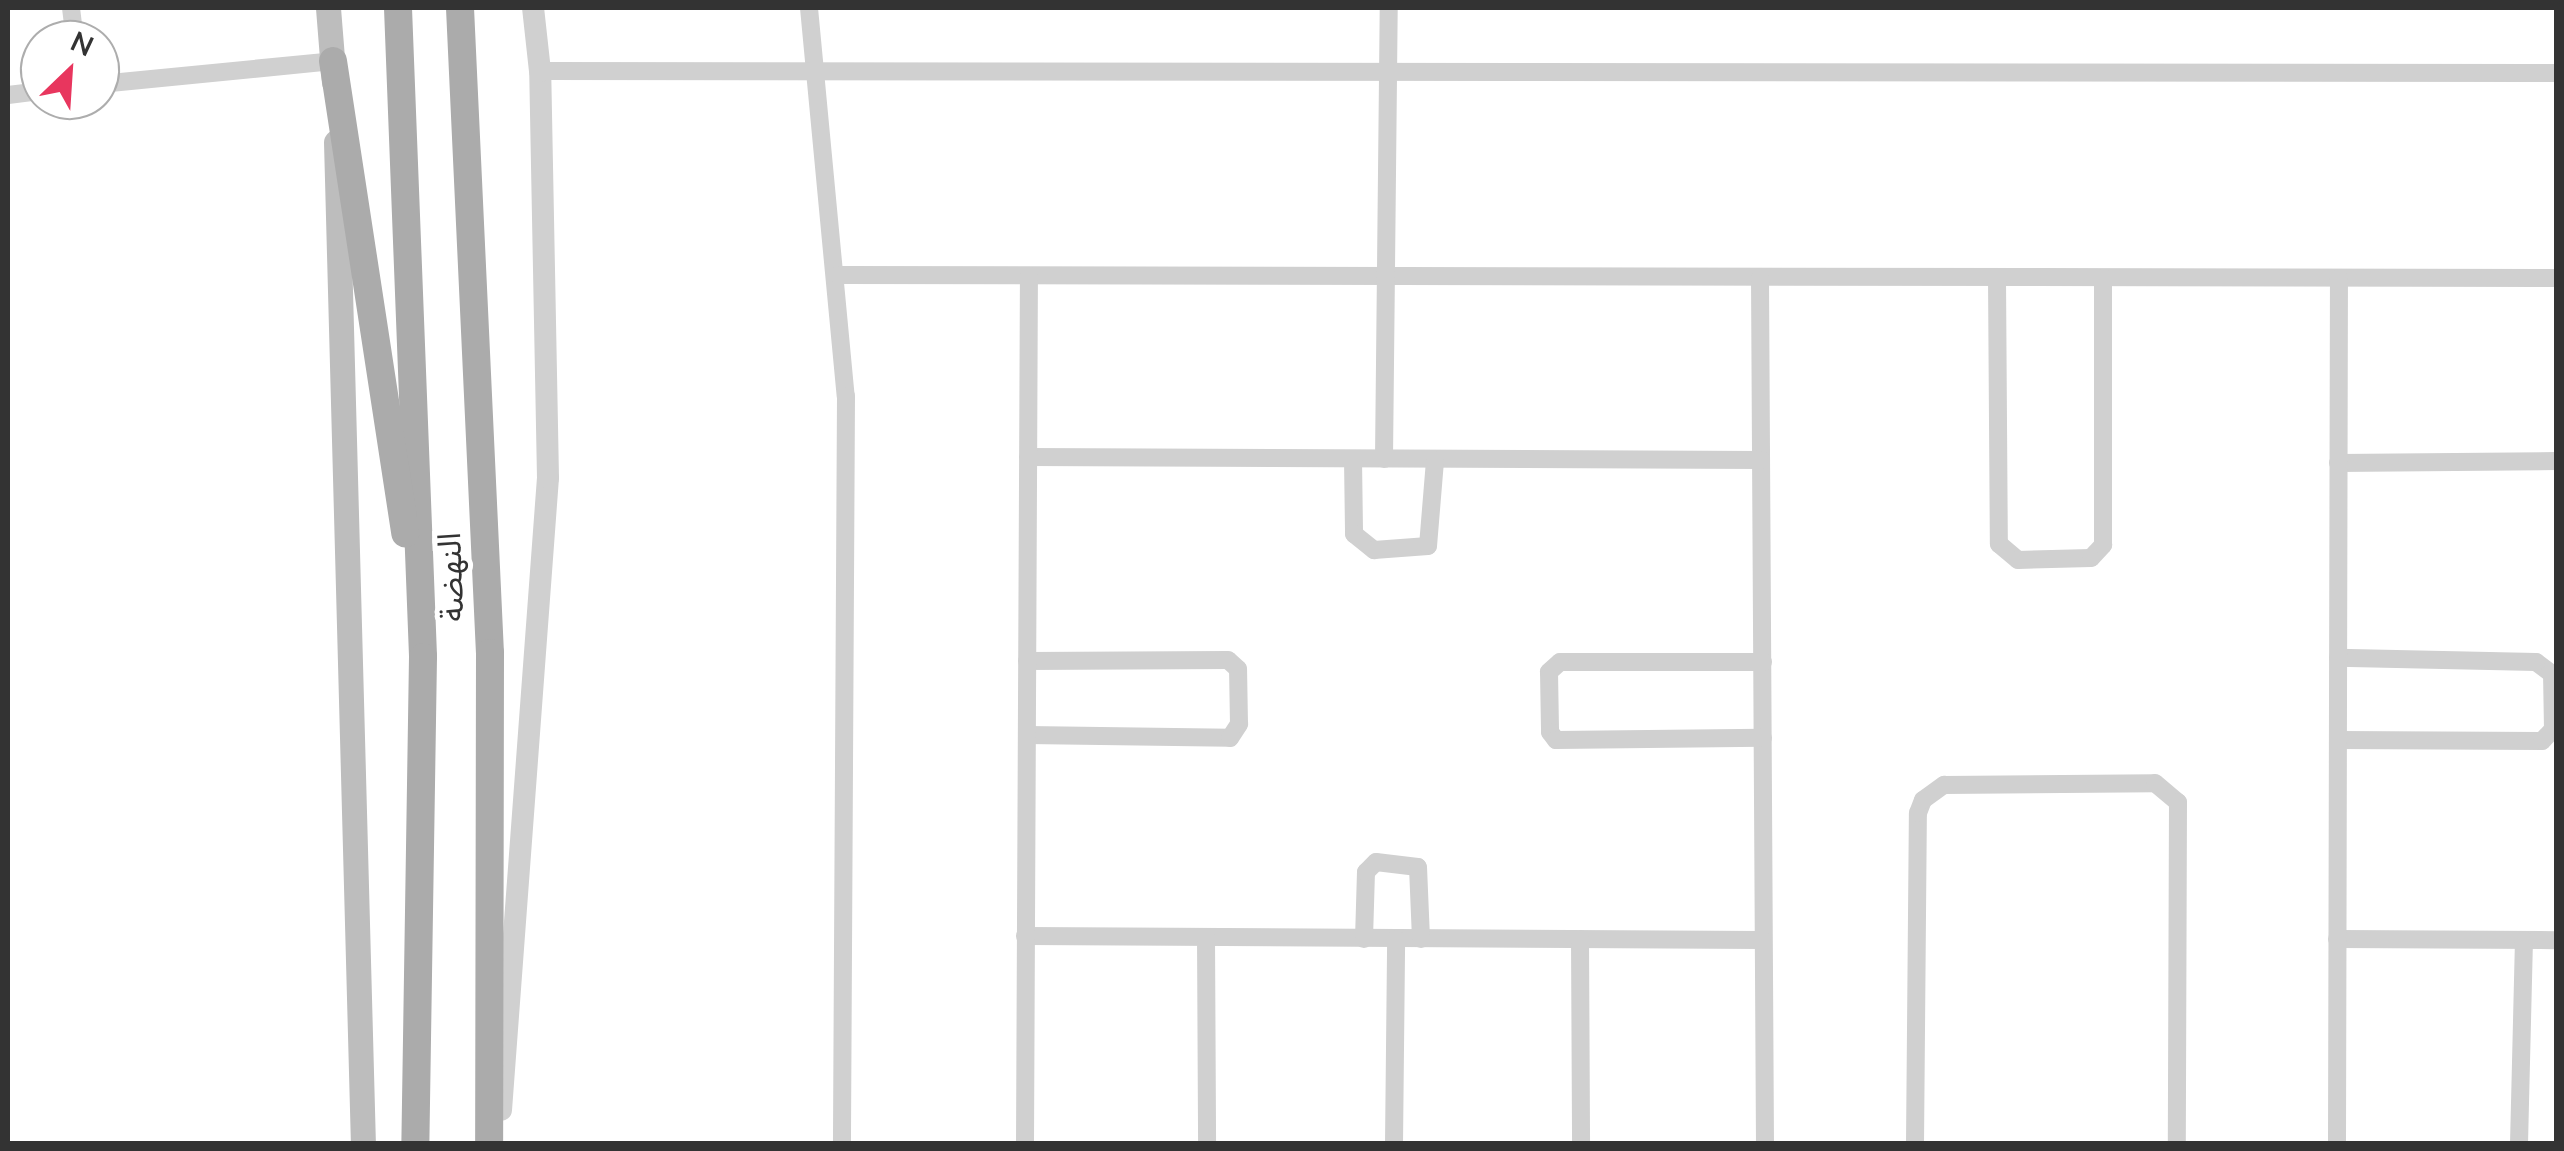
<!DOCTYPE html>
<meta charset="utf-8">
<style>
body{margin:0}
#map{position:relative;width:2564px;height:1151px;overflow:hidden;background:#fff;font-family:"Nunito Sans","Noto Sans Arabic",sans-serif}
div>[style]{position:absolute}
.minor>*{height:18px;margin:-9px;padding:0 9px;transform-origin:9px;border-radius:9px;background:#d0d0d0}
.tertiary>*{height:22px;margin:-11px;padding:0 11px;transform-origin:11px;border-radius:11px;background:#d0d0d0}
.secondary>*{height:25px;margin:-12.5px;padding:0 12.5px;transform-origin:12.5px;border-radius:12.5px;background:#bdbdbd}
.primary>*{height:28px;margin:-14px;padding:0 14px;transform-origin:14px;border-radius:14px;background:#ababab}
span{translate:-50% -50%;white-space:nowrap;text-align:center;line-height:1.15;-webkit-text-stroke:10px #fff;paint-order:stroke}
.street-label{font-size:32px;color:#333}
.frame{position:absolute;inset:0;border:10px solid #333;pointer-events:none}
.north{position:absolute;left:20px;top:20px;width:100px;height:100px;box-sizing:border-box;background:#fff;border:2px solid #adadad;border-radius:50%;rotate:25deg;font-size:28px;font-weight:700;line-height:40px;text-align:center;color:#333}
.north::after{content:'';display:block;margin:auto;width:35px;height:45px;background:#e8365e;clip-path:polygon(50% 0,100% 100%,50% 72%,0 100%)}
</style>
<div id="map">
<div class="minor">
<i style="left:71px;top:8px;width:32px;rotate:83deg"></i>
<i style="left:809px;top:8px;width:390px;rotate:84.6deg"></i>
<i style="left:846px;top:396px;width:748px;rotate:90.31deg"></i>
<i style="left:540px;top:71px;width:2016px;rotate:0.06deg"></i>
<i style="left:100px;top:84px;width:234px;rotate:-5.6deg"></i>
<i style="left:8px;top:95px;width:32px;rotate:-7deg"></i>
<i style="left:839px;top:275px;width:1717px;rotate:0.1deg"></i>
<i style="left:1760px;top:278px;width:866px;rotate:89.67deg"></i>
<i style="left:1997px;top:278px;width:266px;rotate:89.6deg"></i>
<i style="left:1999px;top:544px;width:25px;rotate:40deg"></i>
<i style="left:2018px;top:560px;width:73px;rotate:-1.6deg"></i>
<i style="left:2091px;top:558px;width:18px;rotate:-47deg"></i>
<i style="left:2103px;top:545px;width:267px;rotate:-90deg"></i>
<i style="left:1028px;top:457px;width:733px;rotate:0.23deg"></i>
<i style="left:1353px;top:459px;width:75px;rotate:89.2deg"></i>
<i style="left:1354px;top:534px;width:26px;rotate:39deg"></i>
<i style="left:1374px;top:550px;width:54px;rotate:-4.2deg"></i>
<i style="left:1428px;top:546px;width:86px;rotate:-85.3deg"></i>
<i style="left:1384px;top:459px;width:451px;rotate:-89.4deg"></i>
<i style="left:2338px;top:463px;width:218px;rotate:-0.5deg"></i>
<i style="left:1763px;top:662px;width:203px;rotate:180deg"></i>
<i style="left:1560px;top:662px;width:15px;rotate:138deg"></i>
<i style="left:1549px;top:672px;width:60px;rotate:89deg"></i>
<i style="left:1550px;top:732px;width:10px;rotate:53deg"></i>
<i style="left:1556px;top:740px;width:207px;rotate:-0.6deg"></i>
<i style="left:1027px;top:735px;width:203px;rotate:0.8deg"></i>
<i style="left:1230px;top:738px;width:17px;rotate:-57deg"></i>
<i style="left:1239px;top:724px;width:55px;rotate:-91deg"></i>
<i style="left:1238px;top:669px;width:13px;rotate:-138deg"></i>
<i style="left:1228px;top:660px;width:201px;rotate:179.7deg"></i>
<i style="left:2338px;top:740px;width:204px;rotate:0.3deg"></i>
<i style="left:2542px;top:741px;width:16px;rotate:-47deg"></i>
<i style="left:2553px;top:729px;width:55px;rotate:-91deg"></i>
<i style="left:2552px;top:674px;width:20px;rotate:-143deg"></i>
<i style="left:2536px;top:662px;width:198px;rotate:-178.8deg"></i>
<i style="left:1025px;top:936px;width:737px;rotate:0.31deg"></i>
<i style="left:1206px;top:937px;width:207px;rotate:89.7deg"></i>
<i style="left:1364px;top:939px;width:67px;rotate:-88.3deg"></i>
<i style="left:1366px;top:872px;width:14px;rotate:-45deg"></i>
<i style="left:1376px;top:862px;width:42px;rotate:6.8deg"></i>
<i style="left:1418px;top:867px;width:72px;rotate:87.6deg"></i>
<i style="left:1580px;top:939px;width:205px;rotate:89.7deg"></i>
<i style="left:2337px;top:939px;width:219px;rotate:0.3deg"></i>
<i style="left:1025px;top:1144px;width:868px;rotate:-89.74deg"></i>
<i style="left:1394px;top:1144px;width:205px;rotate:-89.4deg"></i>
<i style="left:1915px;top:1144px;width:331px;rotate:-89.5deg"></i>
<i style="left:1918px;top:813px;width:14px;rotate:-69deg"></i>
<i style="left:1923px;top:800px;width:26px;rotate:-36deg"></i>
<i style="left:1944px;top:785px;width:211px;rotate:-0.5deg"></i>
<i style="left:2155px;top:783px;width:30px;rotate:40deg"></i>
<i style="left:2178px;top:802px;width:342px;rotate:90.2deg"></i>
<i style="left:2337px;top:1144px;width:866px;rotate:-89.87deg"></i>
<i style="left:2519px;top:1144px;width:204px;rotate:-88.6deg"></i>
</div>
<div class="tertiary">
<i style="left:501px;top:1110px;width:634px;rotate:-85.75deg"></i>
<i style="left:548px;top:478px;width:407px;rotate:-91.1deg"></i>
<i style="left:540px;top:71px;width:63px;rotate:-96.3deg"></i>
</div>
<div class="secondary">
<i style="left:328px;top:8px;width:74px;rotate:85.4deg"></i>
<i style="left:336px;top:142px;width:1002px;rotate:88.46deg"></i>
</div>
<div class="primary">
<i style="left:398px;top:8px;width:649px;rotate:87.79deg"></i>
<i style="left:423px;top:657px;width:487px;rotate:90.9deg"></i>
<i style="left:460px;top:8px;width:646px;rotate:87.34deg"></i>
<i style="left:490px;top:653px;width:491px;rotate:90.1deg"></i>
<i style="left:333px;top:61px;width:478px;rotate:81.3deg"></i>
</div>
<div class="street-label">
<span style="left:452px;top:577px;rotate:-92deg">النهضة</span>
</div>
<div class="frame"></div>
<div class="north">N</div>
</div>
